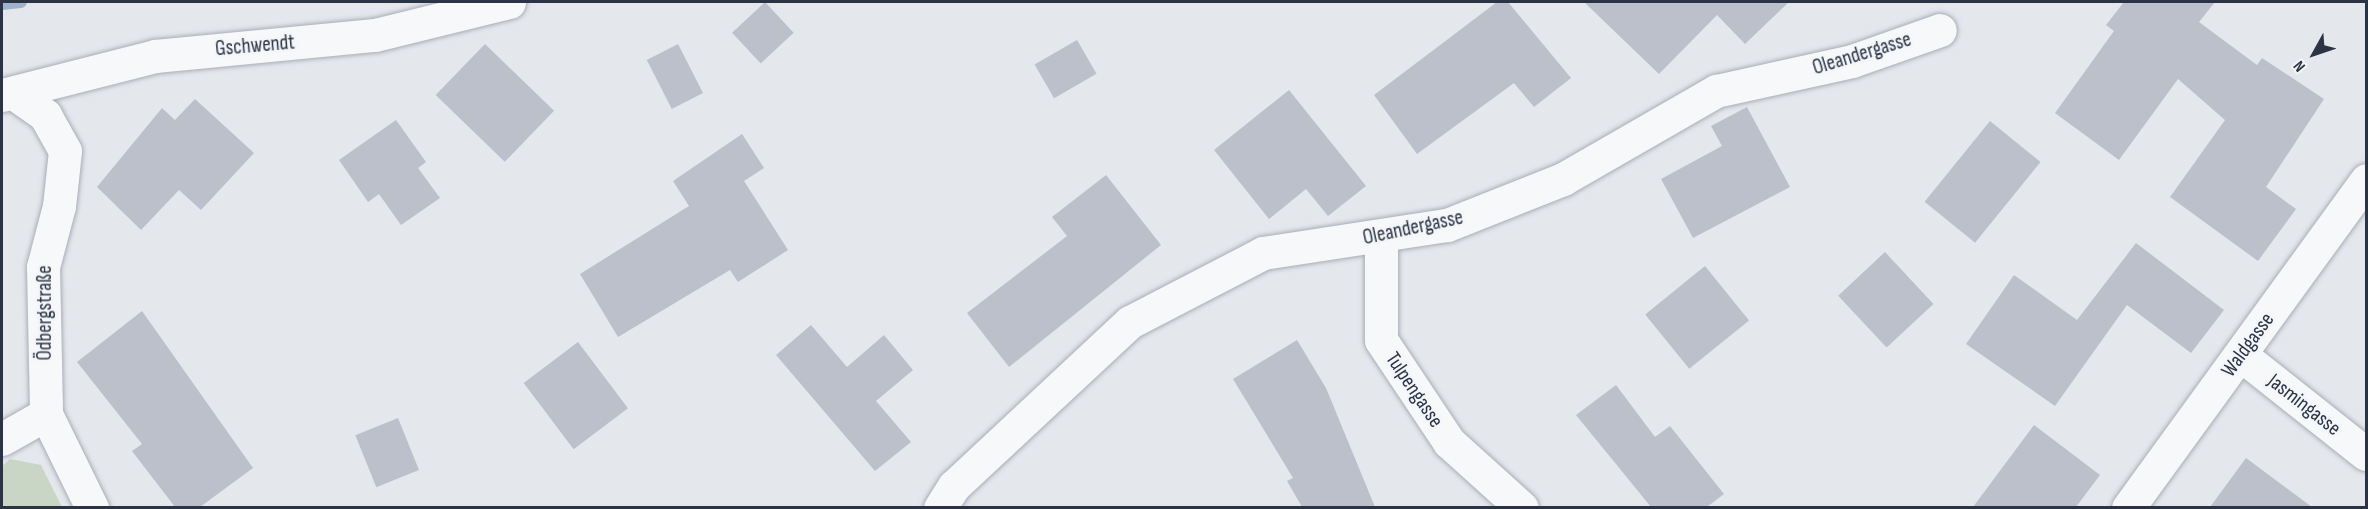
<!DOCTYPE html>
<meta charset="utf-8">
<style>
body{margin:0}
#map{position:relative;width:2368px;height:509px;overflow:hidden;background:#e4e7ec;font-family:"Sofia Sans Condensed",sans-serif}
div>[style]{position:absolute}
.green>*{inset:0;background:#c9d6c5}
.stream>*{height:12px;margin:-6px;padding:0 6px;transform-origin:6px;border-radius:6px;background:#9fb4cc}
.building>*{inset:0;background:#bbc0ca;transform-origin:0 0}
.roads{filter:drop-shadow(0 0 2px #a9aeb7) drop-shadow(0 0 2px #a9aeb7)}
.minor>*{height:33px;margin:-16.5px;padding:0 16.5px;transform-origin:16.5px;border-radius:16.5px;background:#f7f8fa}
span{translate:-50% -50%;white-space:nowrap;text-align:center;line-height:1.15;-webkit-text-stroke:6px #f4f6f9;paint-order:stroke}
.street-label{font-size:21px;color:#2b3445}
.frame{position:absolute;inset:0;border:3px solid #2b3445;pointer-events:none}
.north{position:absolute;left:2284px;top:24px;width:60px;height:60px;-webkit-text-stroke:4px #f4f6f9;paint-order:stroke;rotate:230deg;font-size:16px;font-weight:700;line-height:24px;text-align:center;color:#2b3445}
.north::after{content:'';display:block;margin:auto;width:21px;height:27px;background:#2b3445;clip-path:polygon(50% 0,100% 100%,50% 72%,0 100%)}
</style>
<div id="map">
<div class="green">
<i style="clip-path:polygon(10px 459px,41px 465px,62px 507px,2px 507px,2px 466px)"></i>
</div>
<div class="stream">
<i style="left:2px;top:4px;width:19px;rotate:-6deg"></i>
</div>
<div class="building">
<i style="left:765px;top:2px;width:42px;height:45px;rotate:47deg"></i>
<i style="clip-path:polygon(1497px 2px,1508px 2px,1571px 78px,1534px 107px,1514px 83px,1417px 154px,1374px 95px)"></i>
<i style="clip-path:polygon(1584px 2px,1789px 2px,1745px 44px,1717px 15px,1659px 74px)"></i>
<i style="clip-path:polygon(2124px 2px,2215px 2px,2199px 22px,2257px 65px,2262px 58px,2324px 99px,2266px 187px,2296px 209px,2258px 261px,2170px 197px,2225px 120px,2178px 79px,2119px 160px,2055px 113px,2114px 31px,2106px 25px)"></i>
<i style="left:1077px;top:40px;width:39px;height:49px;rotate:60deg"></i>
<i style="left:485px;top:44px;width:96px;height:71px;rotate:44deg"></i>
<i style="left:678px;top:44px;width:55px;height:35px;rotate:63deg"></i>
<i style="clip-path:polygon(1289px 90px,1366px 186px,1328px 216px,1306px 189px,1269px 219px,1214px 150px)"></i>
<i style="clip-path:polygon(195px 99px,254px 153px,201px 210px,179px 190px,141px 230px,97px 187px,162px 108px,175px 120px)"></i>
<i style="clip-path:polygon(1747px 107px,1790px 187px,1693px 238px,1661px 179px,1722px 146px,1711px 126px)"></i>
<i style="clip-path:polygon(396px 120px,426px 162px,418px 168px,440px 198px,401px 225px,379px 194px,368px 202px,339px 160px)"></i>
<i style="left:1990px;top:121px;width:65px;height:104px;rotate:39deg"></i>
<i style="clip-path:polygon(742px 134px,764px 168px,744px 181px,788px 250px,738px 282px,730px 270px,618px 337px,580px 274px,689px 206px,673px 181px)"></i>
<i style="clip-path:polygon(1106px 175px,1161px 245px,1009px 367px,967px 313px,1067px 236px,1052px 217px)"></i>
<i style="clip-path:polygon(2136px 243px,2224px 310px,2191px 353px,2127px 305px,2055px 406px,1966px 344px,2014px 275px,2077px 320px)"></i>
<i style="left:1885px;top:252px;width:71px;height:64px;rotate:47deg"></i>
<i style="left:1705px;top:266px;width:70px;height:77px;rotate:51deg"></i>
<i style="clip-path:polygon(142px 311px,253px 468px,200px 507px,175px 507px,132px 451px,142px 444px,77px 362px)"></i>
<i style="clip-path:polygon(811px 325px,847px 367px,884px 335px,913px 370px,876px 401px,911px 442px,875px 471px,776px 355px)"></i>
<i style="clip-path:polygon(1297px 340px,1326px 388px,1375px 507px,1302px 507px,1287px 481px,1293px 478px,1233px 379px)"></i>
<i style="left:578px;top:342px;width:83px;height:68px;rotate:53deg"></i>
<i style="clip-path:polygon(1616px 385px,1655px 437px,1670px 426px,1724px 494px,1707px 507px,1651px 507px,1576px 415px)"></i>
<i style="left:398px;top:418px;width:56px;height:46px;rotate:68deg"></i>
<i style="clip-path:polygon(2034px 425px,2100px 475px,2076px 507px,1973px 507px)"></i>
<i style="clip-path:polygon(2246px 458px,2312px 507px,2210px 507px)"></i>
</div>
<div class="roads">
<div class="minor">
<i style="left:15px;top:94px;width:37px;rotate:35deg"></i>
<i style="left:45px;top:115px;width:41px;rotate:60.9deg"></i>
<i style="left:65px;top:151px;width:55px;rotate:96.2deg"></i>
<i style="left:59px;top:206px;width:63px;rotate:104.7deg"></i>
<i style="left:43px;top:267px;width:147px;rotate:88.8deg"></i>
<i style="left:46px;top:414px;width:105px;rotate:63.9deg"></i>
<i style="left:2px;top:95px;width:158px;rotate:-14.3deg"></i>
<i style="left:155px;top:56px;width:221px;rotate:-5.5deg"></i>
<i style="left:375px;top:35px;width:138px;rotate:-13.8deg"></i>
<i style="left:1381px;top:238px;width:102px;rotate:90deg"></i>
<i style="left:1381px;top:340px;width:123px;rotate:56.3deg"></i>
<i style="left:1449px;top:442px;width:98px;rotate:42.1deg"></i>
<i style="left:2241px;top:355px;width:159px;rotate:38.4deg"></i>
<i style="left:2px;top:439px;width:51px;rotate:-29.6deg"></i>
<i style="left:940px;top:508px;width:26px;rotate:-58deg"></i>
<i style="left:954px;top:486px;width:241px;rotate:-43deg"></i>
<i style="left:1130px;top:322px;width:150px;rotate:-27.4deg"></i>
<i style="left:1263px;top:253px;width:186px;rotate:-8.7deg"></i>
<i style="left:1447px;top:225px;width:125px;rotate:-21.6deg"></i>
<i style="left:1563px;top:179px;width:177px;rotate:-29.9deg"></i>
<i style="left:1716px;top:91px;width:139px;rotate:-12.4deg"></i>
<i style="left:1852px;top:61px;width:93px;rotate:-19.4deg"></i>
<i style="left:2128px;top:508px;width:405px;rotate:-54deg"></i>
</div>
</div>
<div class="street-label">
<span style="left:255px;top:46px;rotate:-5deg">Gschwendt</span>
<span style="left:1862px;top:54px;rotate:-17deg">Oleandergasse</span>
<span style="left:1413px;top:228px;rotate:-12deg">Oleandergasse</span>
<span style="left:45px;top:313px;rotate:-90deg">Ödbergstraße</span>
<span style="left:2248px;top:345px;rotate:-54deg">Waldgasse</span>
<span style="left:1414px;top:390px;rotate:56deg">Tulpengasse</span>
<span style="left:2304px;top:405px;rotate:38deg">Jasmingasse</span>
</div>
<div class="frame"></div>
<div class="north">N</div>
</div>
